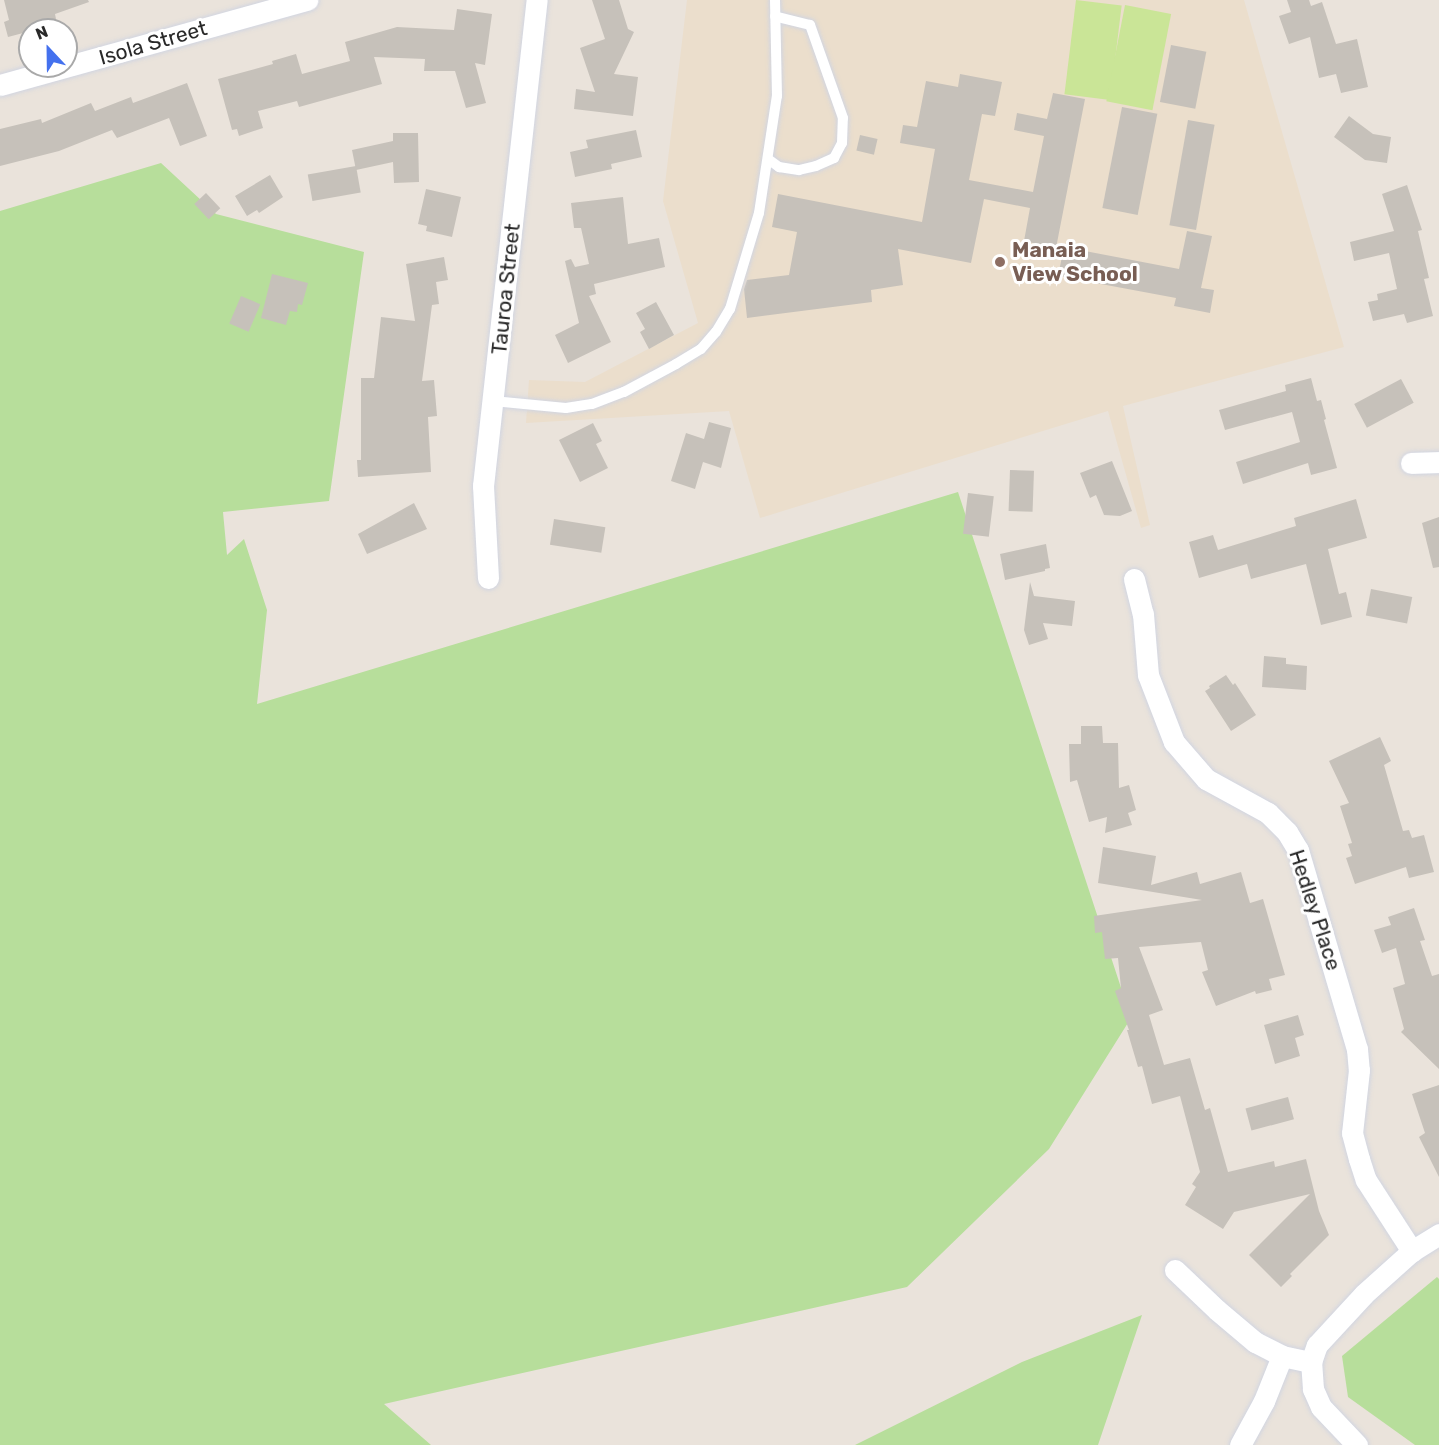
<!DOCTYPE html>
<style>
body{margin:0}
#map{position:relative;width:1439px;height:1445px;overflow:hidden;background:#eae3db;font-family:Rubik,sans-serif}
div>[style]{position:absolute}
.education>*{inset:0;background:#ebdecc}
.green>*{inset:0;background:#b7de9b}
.pitch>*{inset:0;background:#cae597;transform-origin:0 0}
.building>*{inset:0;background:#c6c1ba;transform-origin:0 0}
.roads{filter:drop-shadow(0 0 2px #d1d5e1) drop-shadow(0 0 2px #d1d5e1)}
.service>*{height:10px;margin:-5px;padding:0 5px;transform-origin:5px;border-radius:5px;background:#fff}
.minor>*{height:21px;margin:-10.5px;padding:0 10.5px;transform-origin:10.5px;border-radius:10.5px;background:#fff}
.dots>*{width:16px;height:16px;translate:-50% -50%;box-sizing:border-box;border:3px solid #fff;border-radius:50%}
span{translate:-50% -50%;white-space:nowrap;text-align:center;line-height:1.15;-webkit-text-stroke:6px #fff;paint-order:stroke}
.street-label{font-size:21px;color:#292929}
.education-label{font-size:21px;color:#785e54;font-weight:700}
.left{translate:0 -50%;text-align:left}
.north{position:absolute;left:18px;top:18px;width:60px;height:60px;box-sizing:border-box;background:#fff;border:2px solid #a9a9a9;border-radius:50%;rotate:338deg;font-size:16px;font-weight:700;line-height:24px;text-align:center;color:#292929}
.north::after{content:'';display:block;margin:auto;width:21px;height:27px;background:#4471ee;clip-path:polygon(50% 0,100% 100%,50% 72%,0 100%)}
</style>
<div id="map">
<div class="education">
<i style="clip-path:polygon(687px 0,1244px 0,1344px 347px,1123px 406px,1150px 525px,1141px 528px,1108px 411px,760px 518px,729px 411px,526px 423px,529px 380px,585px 382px,698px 323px,663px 201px)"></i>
</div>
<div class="green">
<i style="clip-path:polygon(161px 163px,216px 214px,364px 252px,329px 501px,223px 512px,227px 555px,244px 539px,267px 610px,257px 704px,958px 492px,1131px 1018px,1049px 1149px,907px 1287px,384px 1404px,431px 1445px,0 1445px,0 211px)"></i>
<i style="clip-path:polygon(1437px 1277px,1439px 1279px,1439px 1445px,1415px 1445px,1348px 1397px,1342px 1356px)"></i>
<i style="clip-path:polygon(1142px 1315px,1098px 1445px,855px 1445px,1022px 1362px)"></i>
</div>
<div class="pitch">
<i style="left:1076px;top:0;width:46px;height:95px;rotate:7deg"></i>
<i style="left:1125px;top:5px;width:47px;height:98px;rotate:11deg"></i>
</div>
<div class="building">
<i style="clip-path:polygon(4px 0,88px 0,89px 2px,55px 14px,57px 24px,8px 37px,4px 22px,9px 20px)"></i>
<i style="clip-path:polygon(592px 0,619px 0,628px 29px,634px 32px,614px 74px,638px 77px,633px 116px,574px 109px,576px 89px,595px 92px,580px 48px,605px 39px)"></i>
<i style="clip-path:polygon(1287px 0,1309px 0,1311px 6px,1322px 2px,1336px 44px,1357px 39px,1368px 87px,1341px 93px,1336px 74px,1319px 78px,1310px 37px,1289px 44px,1279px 16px,1291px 12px)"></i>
<i style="clip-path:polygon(457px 9px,492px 14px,485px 65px,475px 63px,486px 103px,466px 108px,455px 71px,424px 71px,425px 59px,374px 57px,382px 84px,299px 107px,297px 101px,258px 111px,263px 128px,239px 136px,237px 129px,232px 130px,218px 79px,273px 64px,272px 61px,296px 54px,302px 74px,350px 61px,345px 42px,397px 27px,454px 30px)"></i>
<i style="left:1171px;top:45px;width:36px;height:58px;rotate:11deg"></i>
<i style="clip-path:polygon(960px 74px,1002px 82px,995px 116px,982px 114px,969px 180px,1033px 192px,1044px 136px,1014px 130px,1017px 113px,1047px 119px,1053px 93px,1085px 99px,1056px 248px,1024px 241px,1030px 208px,984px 199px,971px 263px,898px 249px,903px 285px,871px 290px,872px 302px,747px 318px,744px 289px,747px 280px,789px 275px,797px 232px,772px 227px,778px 194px,922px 222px,935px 149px,900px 143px,903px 125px,917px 127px,926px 81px,958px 87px)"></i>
<i style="clip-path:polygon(187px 83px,207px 136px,180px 146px,169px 118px,117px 138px,112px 130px,59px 151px,0 166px,0 129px,41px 119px,42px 123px,91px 103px,95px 111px,131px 97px,133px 103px)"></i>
<i style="left:1122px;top:107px;width:36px;height:103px;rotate:11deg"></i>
<i style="clip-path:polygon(1349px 116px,1373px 134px,1391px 137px,1387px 163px,1365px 160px,1334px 137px)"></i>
<i style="left:1188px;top:120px;width:27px;height:107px;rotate:10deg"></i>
<i style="clip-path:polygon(636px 130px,642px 157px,611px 164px,612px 169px,575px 177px,570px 152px,588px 148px,586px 140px)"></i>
<i style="clip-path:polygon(393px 133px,418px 133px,419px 182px,394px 183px,393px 162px,356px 170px,352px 150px,393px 141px)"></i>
<i style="left:860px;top:135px;width:18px;height:16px;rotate:13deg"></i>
<i style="left:356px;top:166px;width:27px;height:49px;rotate:80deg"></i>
<i style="clip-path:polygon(270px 175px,283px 197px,259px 213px,257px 210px,247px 216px,235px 196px)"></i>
<i style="clip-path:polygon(1407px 185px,1422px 230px,1418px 231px,1429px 278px,1424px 279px,1433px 316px,1407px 323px,1404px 314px,1373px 321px,1368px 302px,1378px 300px,1377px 294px,1397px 289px,1389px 253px,1354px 261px,1350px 242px,1394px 231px,1382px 194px)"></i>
<i style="clip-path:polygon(426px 189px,461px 197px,452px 237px,426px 231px,427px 226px,418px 224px)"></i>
<i style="left:206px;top:193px;width:21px;height:16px;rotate:47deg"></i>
<i style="clip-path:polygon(623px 197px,628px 244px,659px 238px,665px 267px,594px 284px,596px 294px,589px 296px,611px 342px,568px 363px,555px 335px,579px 323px,565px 261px,571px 259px,575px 267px,589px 264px,581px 228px,574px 228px,571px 203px)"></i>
<i style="clip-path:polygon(1187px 231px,1212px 236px,1201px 288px,1214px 290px,1210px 313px,1174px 306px,1176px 298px,1058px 276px,1064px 247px,1179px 269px)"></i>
<i style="clip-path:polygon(444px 257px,448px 280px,436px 282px,439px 304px,432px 305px,422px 381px,434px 380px,437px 416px,428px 417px,431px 472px,358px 477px,357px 460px,361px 460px,361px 378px,374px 378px,381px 317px,415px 321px,406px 264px)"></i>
<i style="clip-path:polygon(272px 274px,308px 283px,302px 305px,298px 304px,297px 312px,290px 311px,286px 325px,261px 318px)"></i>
<i style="left:241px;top:296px;width:21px;height:30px;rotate:23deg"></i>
<i style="clip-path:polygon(656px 302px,674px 335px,649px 349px,640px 332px,645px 329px,636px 313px)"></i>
<i style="clip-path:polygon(1311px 378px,1317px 401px,1321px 400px,1326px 419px,1324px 420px,1337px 468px,1311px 475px,1308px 463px,1243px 484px,1236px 462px,1300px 442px,1292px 412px,1225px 430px,1219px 410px,1286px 391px,1285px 385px)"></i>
<i style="left:1401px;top:379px;width:27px;height:53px;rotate:62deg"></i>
<i style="clip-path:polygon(709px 422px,731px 428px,721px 468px,703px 462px,695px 489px,671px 481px,686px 433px,704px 439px)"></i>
<i style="clip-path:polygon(593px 423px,602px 441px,596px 444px,608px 468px,580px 482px,559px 440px)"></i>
<i style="clip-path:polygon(1112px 461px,1132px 511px,1120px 516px,1104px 515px,1096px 495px,1090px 498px,1080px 473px)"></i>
<i style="left:1010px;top:470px;width:24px;height:41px;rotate:2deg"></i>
<i style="left:968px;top:493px;width:26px;height:41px;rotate:7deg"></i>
<i style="clip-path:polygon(1356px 499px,1367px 538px,1328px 549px,1339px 594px,1346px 592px,1352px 617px,1321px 625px,1306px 564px,1251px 579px,1247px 564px,1199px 578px,1189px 542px,1213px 535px,1218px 550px,1296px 526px,1294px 518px)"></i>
<i style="clip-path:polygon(414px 503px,427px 529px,367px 554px,358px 534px)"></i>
<i style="clip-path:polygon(1439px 517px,1439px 567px,1433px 568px,1422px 523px)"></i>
<i style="left:554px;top:519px;width:52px;height:26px;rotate:9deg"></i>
<i style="clip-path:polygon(1046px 544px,1050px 568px,1045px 569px,1045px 571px,1005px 580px,1000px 554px)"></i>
<i style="clip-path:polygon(1030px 582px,1034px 596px,1075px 601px,1072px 626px,1043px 623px,1048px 639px,1029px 645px,1024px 630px)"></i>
<i style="left:1371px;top:589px;width:42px;height:27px;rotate:11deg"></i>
<i style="clip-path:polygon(1264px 656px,1286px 658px,1286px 664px,1307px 666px,1306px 690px,1262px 687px)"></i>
<i style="clip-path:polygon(1226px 675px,1233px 685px,1235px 683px,1256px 715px,1231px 731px,1205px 691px,1210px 688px,1209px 686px)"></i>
<i style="clip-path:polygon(1081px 726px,1102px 726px,1103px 743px,1118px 743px,1119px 788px,1129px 785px,1136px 810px,1128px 813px,1132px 825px,1105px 833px,1107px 817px,1089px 822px,1077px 780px,1070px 782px,1069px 744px,1081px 744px)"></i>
<i style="clip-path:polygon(1380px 737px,1391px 761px,1384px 765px,1403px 831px,1409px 830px,1412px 838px,1424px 835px,1434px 872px,1409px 878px,1406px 867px,1355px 884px,1346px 858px,1352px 856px,1348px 844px,1352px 843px,1340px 806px,1349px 803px,1329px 761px)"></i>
<i style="clip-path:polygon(1103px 847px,1156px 856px,1151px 885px,1197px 872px,1200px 884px,1241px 872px,1250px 903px,1263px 899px,1285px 975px,1269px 979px,1272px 990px,1256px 994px,1255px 991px,1216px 1006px,1202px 972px,1208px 970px,1201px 942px,1139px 947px,1163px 1010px,1149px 1015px,1164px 1065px,1190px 1058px,1205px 1110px,1210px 1108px,1228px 1172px,1274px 1161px,1275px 1167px,1306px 1159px,1319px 1211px,1329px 1235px,1290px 1274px,1292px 1276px,1281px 1287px,1249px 1255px,1310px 1194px,1234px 1212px,1223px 1229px,1185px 1205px,1196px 1187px,1192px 1184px,1200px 1172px,1180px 1096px,1152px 1104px,1142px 1066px,1138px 1067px,1127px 1030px,1129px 1030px,1115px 991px,1121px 988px,1118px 958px,1105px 959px,1102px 932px,1095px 933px,1094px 916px,1202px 900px,1098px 883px)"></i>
<i style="clip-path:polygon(1414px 908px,1425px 940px,1420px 941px,1432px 976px,1439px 974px,1439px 1069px,1401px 1032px,1404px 1029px,1393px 988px,1405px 984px,1396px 948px,1382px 953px,1374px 930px,1391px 925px,1388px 917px)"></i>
<i style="clip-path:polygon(1298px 1015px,1304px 1035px,1295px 1038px,1300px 1056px,1275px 1064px,1264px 1025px)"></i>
<i style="clip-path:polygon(1439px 1085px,1439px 1177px,1419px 1137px,1425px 1133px,1412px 1094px)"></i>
<i style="left:1288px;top:1097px;width:23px;height:44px;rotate:75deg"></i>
</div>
<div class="roads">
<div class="service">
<i style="left:768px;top:159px;width:14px;rotate:36deg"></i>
<i style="left:779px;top:167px;width:20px;rotate:9deg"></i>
<i style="left:799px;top:170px;width:17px;rotate:-13deg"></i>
<i style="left:816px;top:166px;width:20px;rotate:-24deg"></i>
<i style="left:834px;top:158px;width:17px;rotate:-62deg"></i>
<i style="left:842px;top:143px;width:25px;rotate:-88deg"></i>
<i style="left:843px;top:118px;width:99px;rotate:-109.5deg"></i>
<i style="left:810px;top:25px;width:36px;rotate:-166deg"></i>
<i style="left:493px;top:401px;width:73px;rotate:5.5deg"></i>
<i style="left:566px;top:408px;width:26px;rotate:-9deg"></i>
<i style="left:592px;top:404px;width:34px;rotate:-21deg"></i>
<i style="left:624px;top:392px;width:59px;rotate:-28.3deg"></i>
<i style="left:676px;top:364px;width:29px;rotate:-31deg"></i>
<i style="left:701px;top:349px;width:23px;rotate:-49deg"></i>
<i style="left:716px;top:332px;width:27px;rotate:-59deg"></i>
<i style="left:730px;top:309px;width:100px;rotate:-73.2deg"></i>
<i style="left:759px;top:213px;width:118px;rotate:-81.3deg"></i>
<i style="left:777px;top:96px;width:96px;rotate:-91.2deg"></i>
</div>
<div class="minor">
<i style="left:0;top:85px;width:319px;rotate:-15.5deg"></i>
<i style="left:1411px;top:463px;width:28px;rotate:-2deg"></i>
<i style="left:488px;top:578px;width:92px;rotate:-93.1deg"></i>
<i style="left:483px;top:486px;width:489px;rotate:-83.7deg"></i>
<i style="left:1134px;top:579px;width:36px;rotate:76deg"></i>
<i style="left:1143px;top:614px;width:61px;rotate:85.3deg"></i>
<i style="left:1148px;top:675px;width:72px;rotate:68.8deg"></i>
<i style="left:1174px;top:742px;width:49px;rotate:49.1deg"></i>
<i style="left:1206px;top:779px;width:71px;rotate:28.7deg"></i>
<i style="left:1268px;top:813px;width:27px;rotate:45deg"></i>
<i style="left:1287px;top:832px;width:21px;rotate:59deg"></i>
<i style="left:1298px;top:850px;width:208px;rotate:73.5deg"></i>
<i style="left:1357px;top:1049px;width:21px;rotate:85deg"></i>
<i style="left:1359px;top:1070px;width:63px;rotate:96.3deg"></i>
<i style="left:1352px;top:1133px;width:27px;rotate:75deg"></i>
<i style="left:1359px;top:1159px;width:22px;rotate:72deg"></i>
<i style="left:1366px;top:1180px;width:85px;rotate:57.1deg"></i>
<i style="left:1175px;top:1270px;width:58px;rotate:43.6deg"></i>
<i style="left:1217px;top:1310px;width:50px;rotate:40.1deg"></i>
<i style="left:1255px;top:1342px;width:30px;rotate:27deg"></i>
<i style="left:1282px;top:1356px;width:30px;rotate:12deg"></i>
<i style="left:1240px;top:1445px;width:50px;rotate:-61.4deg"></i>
<i style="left:1264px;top:1401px;width:48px;rotate:-68.2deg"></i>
<i style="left:1357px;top:1445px;width:52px;rotate:-133.5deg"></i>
<i style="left:1321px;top:1407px;width:20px;rotate:-114deg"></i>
<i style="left:1313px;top:1389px;width:27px;rotate:-94deg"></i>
<i style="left:1311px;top:1362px;width:18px;rotate:-71deg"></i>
<i style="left:1317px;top:1345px;width:69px;rotate:-47.3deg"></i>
<i style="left:1364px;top:1294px;width:64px;rotate:-41.9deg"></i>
<i style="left:1412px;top:1251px;width:32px;rotate:-32deg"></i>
</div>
</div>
<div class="dots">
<i style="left:1000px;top:262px;background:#8d6e63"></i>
</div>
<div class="street-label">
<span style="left:153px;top:43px;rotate:-16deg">Isola Street</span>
<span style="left:506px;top:289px;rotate:-84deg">Tauroa Street</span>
<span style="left:1315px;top:910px;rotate:72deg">Hedley Place</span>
</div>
<div class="education-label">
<span class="left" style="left:1012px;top:262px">Manaia<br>View School</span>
</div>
<div class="north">N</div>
</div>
